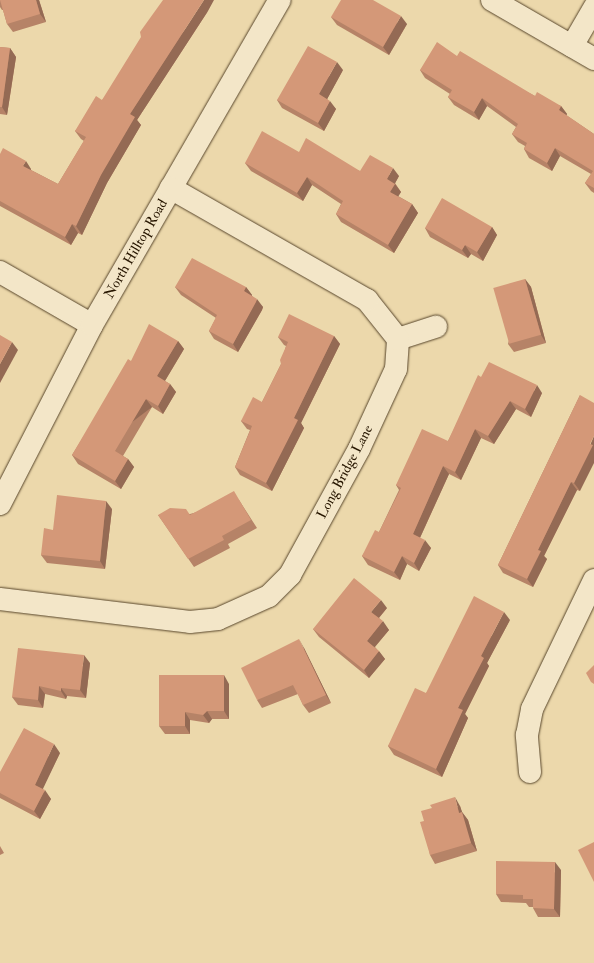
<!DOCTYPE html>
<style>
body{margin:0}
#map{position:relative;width:594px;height:963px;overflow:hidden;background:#ecd8ab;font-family:"IM FELL Double Pica",serif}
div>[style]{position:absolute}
.roads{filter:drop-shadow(0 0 1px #58462b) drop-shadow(0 0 1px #58462b)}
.minor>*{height:22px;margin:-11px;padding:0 11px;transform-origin:11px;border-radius:11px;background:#f3e6c8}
.wall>*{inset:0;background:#b68367}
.shaded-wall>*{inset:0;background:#946a54;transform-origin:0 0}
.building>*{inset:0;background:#d49878;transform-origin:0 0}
span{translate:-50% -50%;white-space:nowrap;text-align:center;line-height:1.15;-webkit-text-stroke:3.5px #f3e6c8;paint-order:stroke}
.street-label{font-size:14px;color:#271600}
</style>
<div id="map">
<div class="roads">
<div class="minor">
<i style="left:492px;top:0;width:118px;rotate:30deg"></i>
<i style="left:572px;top:46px;width:44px;rotate:-59.9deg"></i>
<i style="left:0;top:272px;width:106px;rotate:29.9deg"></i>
<i style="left:398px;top:339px;width:40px;rotate:-18deg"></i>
<i style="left:0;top:504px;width:201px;rotate:-62.8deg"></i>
<i style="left:92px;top:325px;width:375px;rotate:-60deg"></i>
<i style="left:0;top:599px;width:191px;rotate:6.9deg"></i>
<i style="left:190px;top:622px;width:28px;rotate:-6deg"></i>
<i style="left:218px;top:619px;width:56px;rotate:-24.3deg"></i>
<i style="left:269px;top:596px;width:30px;rotate:-45deg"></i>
<i style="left:290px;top:575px;width:144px;rotate:-61.3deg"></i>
<i style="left:359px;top:449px;width:88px;rotate:-65.2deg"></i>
<i style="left:396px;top:369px;width:30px;rotate:-86deg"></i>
<i style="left:398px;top:339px;width:50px;rotate:-128.5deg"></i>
<i style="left:367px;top:300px;width:226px;rotate:-150.3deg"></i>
<i style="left:530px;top:772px;width:37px;rotate:-95deg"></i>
<i style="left:527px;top:735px;width:26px;rotate:-79deg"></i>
<i style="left:532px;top:709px;width:143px;rotate:-64.3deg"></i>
</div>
</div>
<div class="wall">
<i style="clip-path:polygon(0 0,39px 0,46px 22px,13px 32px,7px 24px,3px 10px,2px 10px,0 7px)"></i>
<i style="clip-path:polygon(208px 11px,137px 120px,141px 125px,107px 183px,82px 235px,78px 233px,71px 245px,0 206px,0 154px,31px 169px,31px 170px,58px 184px,84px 141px,81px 139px,75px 131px,102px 100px)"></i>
<i style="clip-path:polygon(331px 17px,407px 24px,389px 55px,337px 25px)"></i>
<i style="clip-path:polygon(0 47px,10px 48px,16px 57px,7px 115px,0 114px)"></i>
<i style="clip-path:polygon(457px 56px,535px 96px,561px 106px,567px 114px,566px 115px,594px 134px,594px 193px,591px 191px,585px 183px,591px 174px,560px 156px,552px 171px,529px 158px,524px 149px,525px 146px,518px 142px,512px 134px,516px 127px,487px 106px,479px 120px,454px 105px,448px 97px,450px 94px,425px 78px,420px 70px)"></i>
<i style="clip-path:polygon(343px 70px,327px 99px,336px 109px,324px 131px,282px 108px,277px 100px)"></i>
<i style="clip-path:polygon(299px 152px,360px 171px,399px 176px,395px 183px,401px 192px,398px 196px,412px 204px,418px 213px,394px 253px,341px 222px,336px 214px,341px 204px,312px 185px,303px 201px,251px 171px,245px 163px)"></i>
<i style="clip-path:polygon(492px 227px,497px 235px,483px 261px,471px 254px,468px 258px,430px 237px,425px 228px)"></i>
<i style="clip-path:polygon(525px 279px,531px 287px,546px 343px,514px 352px,508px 344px)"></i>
<i style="clip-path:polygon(175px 287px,246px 287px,252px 295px,252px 296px,263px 307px,262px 310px,238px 352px,214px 339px,209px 331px,216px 318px,181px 295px)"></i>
<i style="clip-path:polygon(334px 336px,340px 344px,301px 423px,304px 428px,272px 491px,240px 475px,235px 467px,250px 430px,247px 429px,241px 421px,262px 402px,281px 364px,286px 346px,284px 345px,278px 337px)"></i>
<i style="clip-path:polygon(178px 341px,184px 349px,165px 381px,170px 384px,176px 392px,163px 414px,152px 407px,123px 456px,128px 459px,134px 467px,121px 489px,78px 464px,72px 455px,131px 361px)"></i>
<i style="clip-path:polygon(481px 377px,542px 393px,531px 417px,516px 409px,494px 444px,481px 438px,461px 480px,449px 474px,420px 538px,431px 548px,419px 571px,407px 564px,400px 580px,368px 565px,362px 556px,379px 532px,399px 490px,396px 485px,448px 441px)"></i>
<i style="clip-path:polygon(580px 395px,580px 491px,577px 490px,544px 556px,547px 559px,533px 587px,503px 573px,498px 565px)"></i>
<i style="clip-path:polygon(239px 500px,257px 528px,228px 544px,230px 548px,194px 567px,158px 515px,190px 514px)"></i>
<i style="clip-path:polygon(112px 509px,105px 569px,47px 563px,41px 555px,53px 530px)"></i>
<i style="clip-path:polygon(387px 608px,379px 618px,389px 630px,375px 647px,385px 659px,369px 678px,319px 637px,313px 629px)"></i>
<i style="clip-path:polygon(510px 620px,487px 663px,489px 666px,465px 714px,468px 718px,442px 777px,394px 755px,388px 746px,426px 693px)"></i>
<i style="clip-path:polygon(304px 648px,331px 703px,309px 713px,303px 705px,298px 694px,262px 708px,257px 700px)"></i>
<i style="clip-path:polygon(90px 663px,86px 698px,67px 696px,66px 699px,45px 694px,43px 708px,18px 705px,12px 697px)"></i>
<i style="clip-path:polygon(229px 684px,229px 719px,212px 719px,209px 723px,190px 720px,190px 734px,165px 734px,159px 726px)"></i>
<i style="clip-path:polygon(60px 753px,42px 789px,51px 799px,40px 819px,0 798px,0 772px)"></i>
<i style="clip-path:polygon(460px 806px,462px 812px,468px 820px,477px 851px,435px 864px,430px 855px,424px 821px)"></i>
<i style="clip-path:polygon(0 846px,4px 853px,0 855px)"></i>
<i style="clip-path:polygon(561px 870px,560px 917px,538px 917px,533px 908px,533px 907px,529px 907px,526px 903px,501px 902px,496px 894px)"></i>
</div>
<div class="shaded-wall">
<i style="clip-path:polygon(36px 0,39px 0,46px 22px,40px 14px)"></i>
<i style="clip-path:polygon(204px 0,214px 0,208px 11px,137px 120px,141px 125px,107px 183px,82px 235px,76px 226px,130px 114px)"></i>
<i style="clip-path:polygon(401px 16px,407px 24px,389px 55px,383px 47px)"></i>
<i style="clip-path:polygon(10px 48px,16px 57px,7px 115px,2px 107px)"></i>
<i style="clip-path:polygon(337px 62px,343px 70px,325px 103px,319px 94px)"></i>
<i style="clip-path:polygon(482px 98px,487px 106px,479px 120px,474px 112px)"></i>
<i style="clip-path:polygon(330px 101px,336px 109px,324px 131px,318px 123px)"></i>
<i style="clip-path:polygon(561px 106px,567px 114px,565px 118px,559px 110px)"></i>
<i style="clip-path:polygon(555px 148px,560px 156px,552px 171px,547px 163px)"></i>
<i style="clip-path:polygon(26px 161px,31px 169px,29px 174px,23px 166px)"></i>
<i style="clip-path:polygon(393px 168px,399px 176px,393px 187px,387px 179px)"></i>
<i style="clip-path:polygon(307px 177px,312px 185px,303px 201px,297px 193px)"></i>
<i style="clip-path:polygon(395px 184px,401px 192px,396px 200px,390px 192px)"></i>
<i style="clip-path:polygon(412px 204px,418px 213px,394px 253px,388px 245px)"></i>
<i style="clip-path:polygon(72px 224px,78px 233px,71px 245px,65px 237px)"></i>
<i style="clip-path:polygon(492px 227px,497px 235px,483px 261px,477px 252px)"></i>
<i style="clip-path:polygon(465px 245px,471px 254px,468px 258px,462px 250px)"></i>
<i style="clip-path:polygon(525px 279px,531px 287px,546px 343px,541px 335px)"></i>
<i style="clip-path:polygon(246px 287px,252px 295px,250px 299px,244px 291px)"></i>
<i style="clip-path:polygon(257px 299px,263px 307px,262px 310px,238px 352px,233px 344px)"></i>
<i style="clip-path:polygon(334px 336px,340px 344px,301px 423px,304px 428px,272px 491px,266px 483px,294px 418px)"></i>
<i style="clip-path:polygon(178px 341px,184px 349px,163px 384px,157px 376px)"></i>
<i style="clip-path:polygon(12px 342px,18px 350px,0 383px,0 364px)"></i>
<i style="clip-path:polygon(170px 384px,176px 392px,163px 414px,158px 406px)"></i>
<i style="clip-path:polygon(537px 385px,542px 393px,531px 417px,525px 409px)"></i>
<i style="left:146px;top:399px;width:10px;height:61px;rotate:53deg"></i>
<i style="clip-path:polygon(510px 401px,516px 409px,494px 444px,488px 436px)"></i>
<i style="clip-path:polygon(475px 429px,481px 438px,461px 480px,455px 472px)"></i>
<i style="clip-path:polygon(594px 436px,594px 463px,580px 491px,574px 483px)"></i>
<i style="clip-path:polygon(128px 459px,134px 467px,121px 489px,115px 481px)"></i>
<i style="clip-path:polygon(443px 466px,449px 474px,418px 542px,413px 534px)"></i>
<i style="clip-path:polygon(571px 482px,577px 490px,544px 556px,547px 559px,533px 587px,527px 579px,538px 550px)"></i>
<i style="clip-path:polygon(106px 501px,112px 509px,105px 569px,100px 561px)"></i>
<i style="clip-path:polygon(425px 540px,431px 548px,419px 571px,414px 563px)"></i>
<i style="clip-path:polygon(402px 556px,407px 564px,400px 580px,394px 572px)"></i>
<i style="clip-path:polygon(381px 600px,387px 608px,377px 620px,371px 612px)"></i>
<i style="clip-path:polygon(504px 612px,510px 620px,487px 663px,489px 666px,465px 714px,468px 718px,442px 777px,436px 769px,458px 708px,481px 656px)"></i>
<i style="clip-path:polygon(383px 621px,389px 630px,373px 649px,367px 641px)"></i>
<i style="clip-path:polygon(299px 639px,304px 648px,331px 703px,326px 695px)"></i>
<i style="clip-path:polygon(379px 651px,385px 659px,369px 678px,364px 670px)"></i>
<i style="clip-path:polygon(84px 655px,90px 663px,86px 698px,80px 690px)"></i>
<i style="clip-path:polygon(224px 675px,229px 684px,229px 719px,224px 711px)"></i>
<i style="clip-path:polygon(39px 686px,45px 694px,43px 708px,38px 700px)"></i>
<i style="clip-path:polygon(61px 688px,67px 696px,66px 699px,61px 691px)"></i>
<i style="clip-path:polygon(207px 711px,212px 719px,209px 723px,203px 715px)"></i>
<i style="clip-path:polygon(185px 712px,190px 720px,190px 734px,185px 726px)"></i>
<i style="clip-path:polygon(54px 744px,60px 753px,41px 793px,35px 785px)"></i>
<i style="clip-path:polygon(45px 790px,51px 799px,40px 819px,34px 811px)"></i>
<i style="clip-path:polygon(455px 797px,460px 806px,462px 812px,468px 820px,477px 851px,471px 843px,459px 813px)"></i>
<i style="clip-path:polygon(555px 862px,561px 870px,560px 917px,554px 909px)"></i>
</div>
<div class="building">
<i style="clip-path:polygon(0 0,36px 0,40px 14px,7px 24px)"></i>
<i style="clip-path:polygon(163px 0,204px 0,130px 114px,135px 117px,101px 175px,76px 226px,72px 224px,65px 237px,0 201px,0 154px,3px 148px,26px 161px,23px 166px,58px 184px,86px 137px,75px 131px,96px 96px,102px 100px,141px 37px,140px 32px)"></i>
<i style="clip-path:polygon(341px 0,373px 0,401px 16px,383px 47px,331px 17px)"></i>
<i style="clip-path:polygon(437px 42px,457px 56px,460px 51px,535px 96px,537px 92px,561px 106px,559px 110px,594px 134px,594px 188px,585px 183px,593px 171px,555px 148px,547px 163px,524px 149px,527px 143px,512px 134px,518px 124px,482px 98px,474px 112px,448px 97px,452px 90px,420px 70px)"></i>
<i style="clip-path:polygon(308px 46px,337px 62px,319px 94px,330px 101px,318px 123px,277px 100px)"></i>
<i style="clip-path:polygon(0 47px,10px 48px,2px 107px,0 107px)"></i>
<i style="clip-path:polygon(262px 131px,299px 152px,306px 138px,360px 171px,370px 155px,393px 168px,387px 179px,395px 184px,390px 192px,412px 204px,388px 245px,336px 214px,343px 201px,307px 177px,297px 193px,245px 163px)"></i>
<i style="clip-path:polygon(442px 198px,492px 227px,477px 252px,465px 245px,462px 250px,425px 228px)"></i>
<i style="clip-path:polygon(192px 258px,246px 287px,244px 291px,257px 299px,256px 302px,233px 344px,209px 331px,217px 315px,175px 287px)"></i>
<i style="left:525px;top:279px;width:58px;height:33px;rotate:74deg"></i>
<i style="clip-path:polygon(289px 314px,334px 336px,294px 418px,298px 420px,266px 483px,235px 467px,252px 426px,241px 421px,253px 397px,262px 402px,281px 364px,280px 360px,288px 342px,278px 337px)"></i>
<i style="clip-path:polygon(149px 324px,178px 341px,157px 376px,170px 384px,158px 406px,146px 399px,115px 451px,128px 459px,115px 481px,72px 455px,128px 359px,131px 361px)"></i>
<i style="clip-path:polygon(0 335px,12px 342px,0 364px)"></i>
<i style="clip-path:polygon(489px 362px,537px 385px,525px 409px,510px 401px,488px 436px,475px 429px,455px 472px,443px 466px,413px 534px,425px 540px,414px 563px,402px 556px,394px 572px,362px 556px,375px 530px,379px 532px,401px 488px,396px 485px,422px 429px,448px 441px,478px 375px,481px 377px)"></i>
<i style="clip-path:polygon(580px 395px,594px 403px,594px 436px,590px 444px,593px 445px,574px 483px,571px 482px,538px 550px,541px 551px,527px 579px,498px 565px)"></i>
<i style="clip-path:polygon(234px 491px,251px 520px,222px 536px,224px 540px,188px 559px,158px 515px,170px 508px,186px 509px,190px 515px)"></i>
<i style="clip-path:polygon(57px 495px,106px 501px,100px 561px,41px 555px,44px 528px,53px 530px)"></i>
<i style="clip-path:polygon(354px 578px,381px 600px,371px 612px,383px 621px,367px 641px,379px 651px,364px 670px,313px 629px)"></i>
<i style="clip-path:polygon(474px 596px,504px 612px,481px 656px,484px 658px,458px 708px,463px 710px,436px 769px,388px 746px,415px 688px,426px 693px)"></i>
<i style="clip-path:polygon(299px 639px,326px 695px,303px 705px,293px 685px,257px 700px,241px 668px)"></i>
<i style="clip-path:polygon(18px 648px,84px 655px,80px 690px,61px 688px,61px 691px,39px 686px,38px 700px,12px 697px)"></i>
<i style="clip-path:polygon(594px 665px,594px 684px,591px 682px,586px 673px)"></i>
<i style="clip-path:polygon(159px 675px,224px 675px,224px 711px,207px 711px,203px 715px,185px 712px,185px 726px,159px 726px)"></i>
<i style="clip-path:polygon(24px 728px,54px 744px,35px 785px,45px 790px,34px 811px,0 793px,0 772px)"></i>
<i style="clip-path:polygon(455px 797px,459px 813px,462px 812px,471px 843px,430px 855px,420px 822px,424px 821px,421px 811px,432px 808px,430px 805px)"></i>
<i style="clip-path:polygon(594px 842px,594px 882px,578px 850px)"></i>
<i style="clip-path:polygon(496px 861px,555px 862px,554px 909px,533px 908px,533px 899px,523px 899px,523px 895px,496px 894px)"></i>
</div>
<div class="street-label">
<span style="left:136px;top:249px;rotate:-60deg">North Hilltop Road</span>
<span style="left:345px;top:472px;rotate:-62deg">Long Bridge Lane</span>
</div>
</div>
